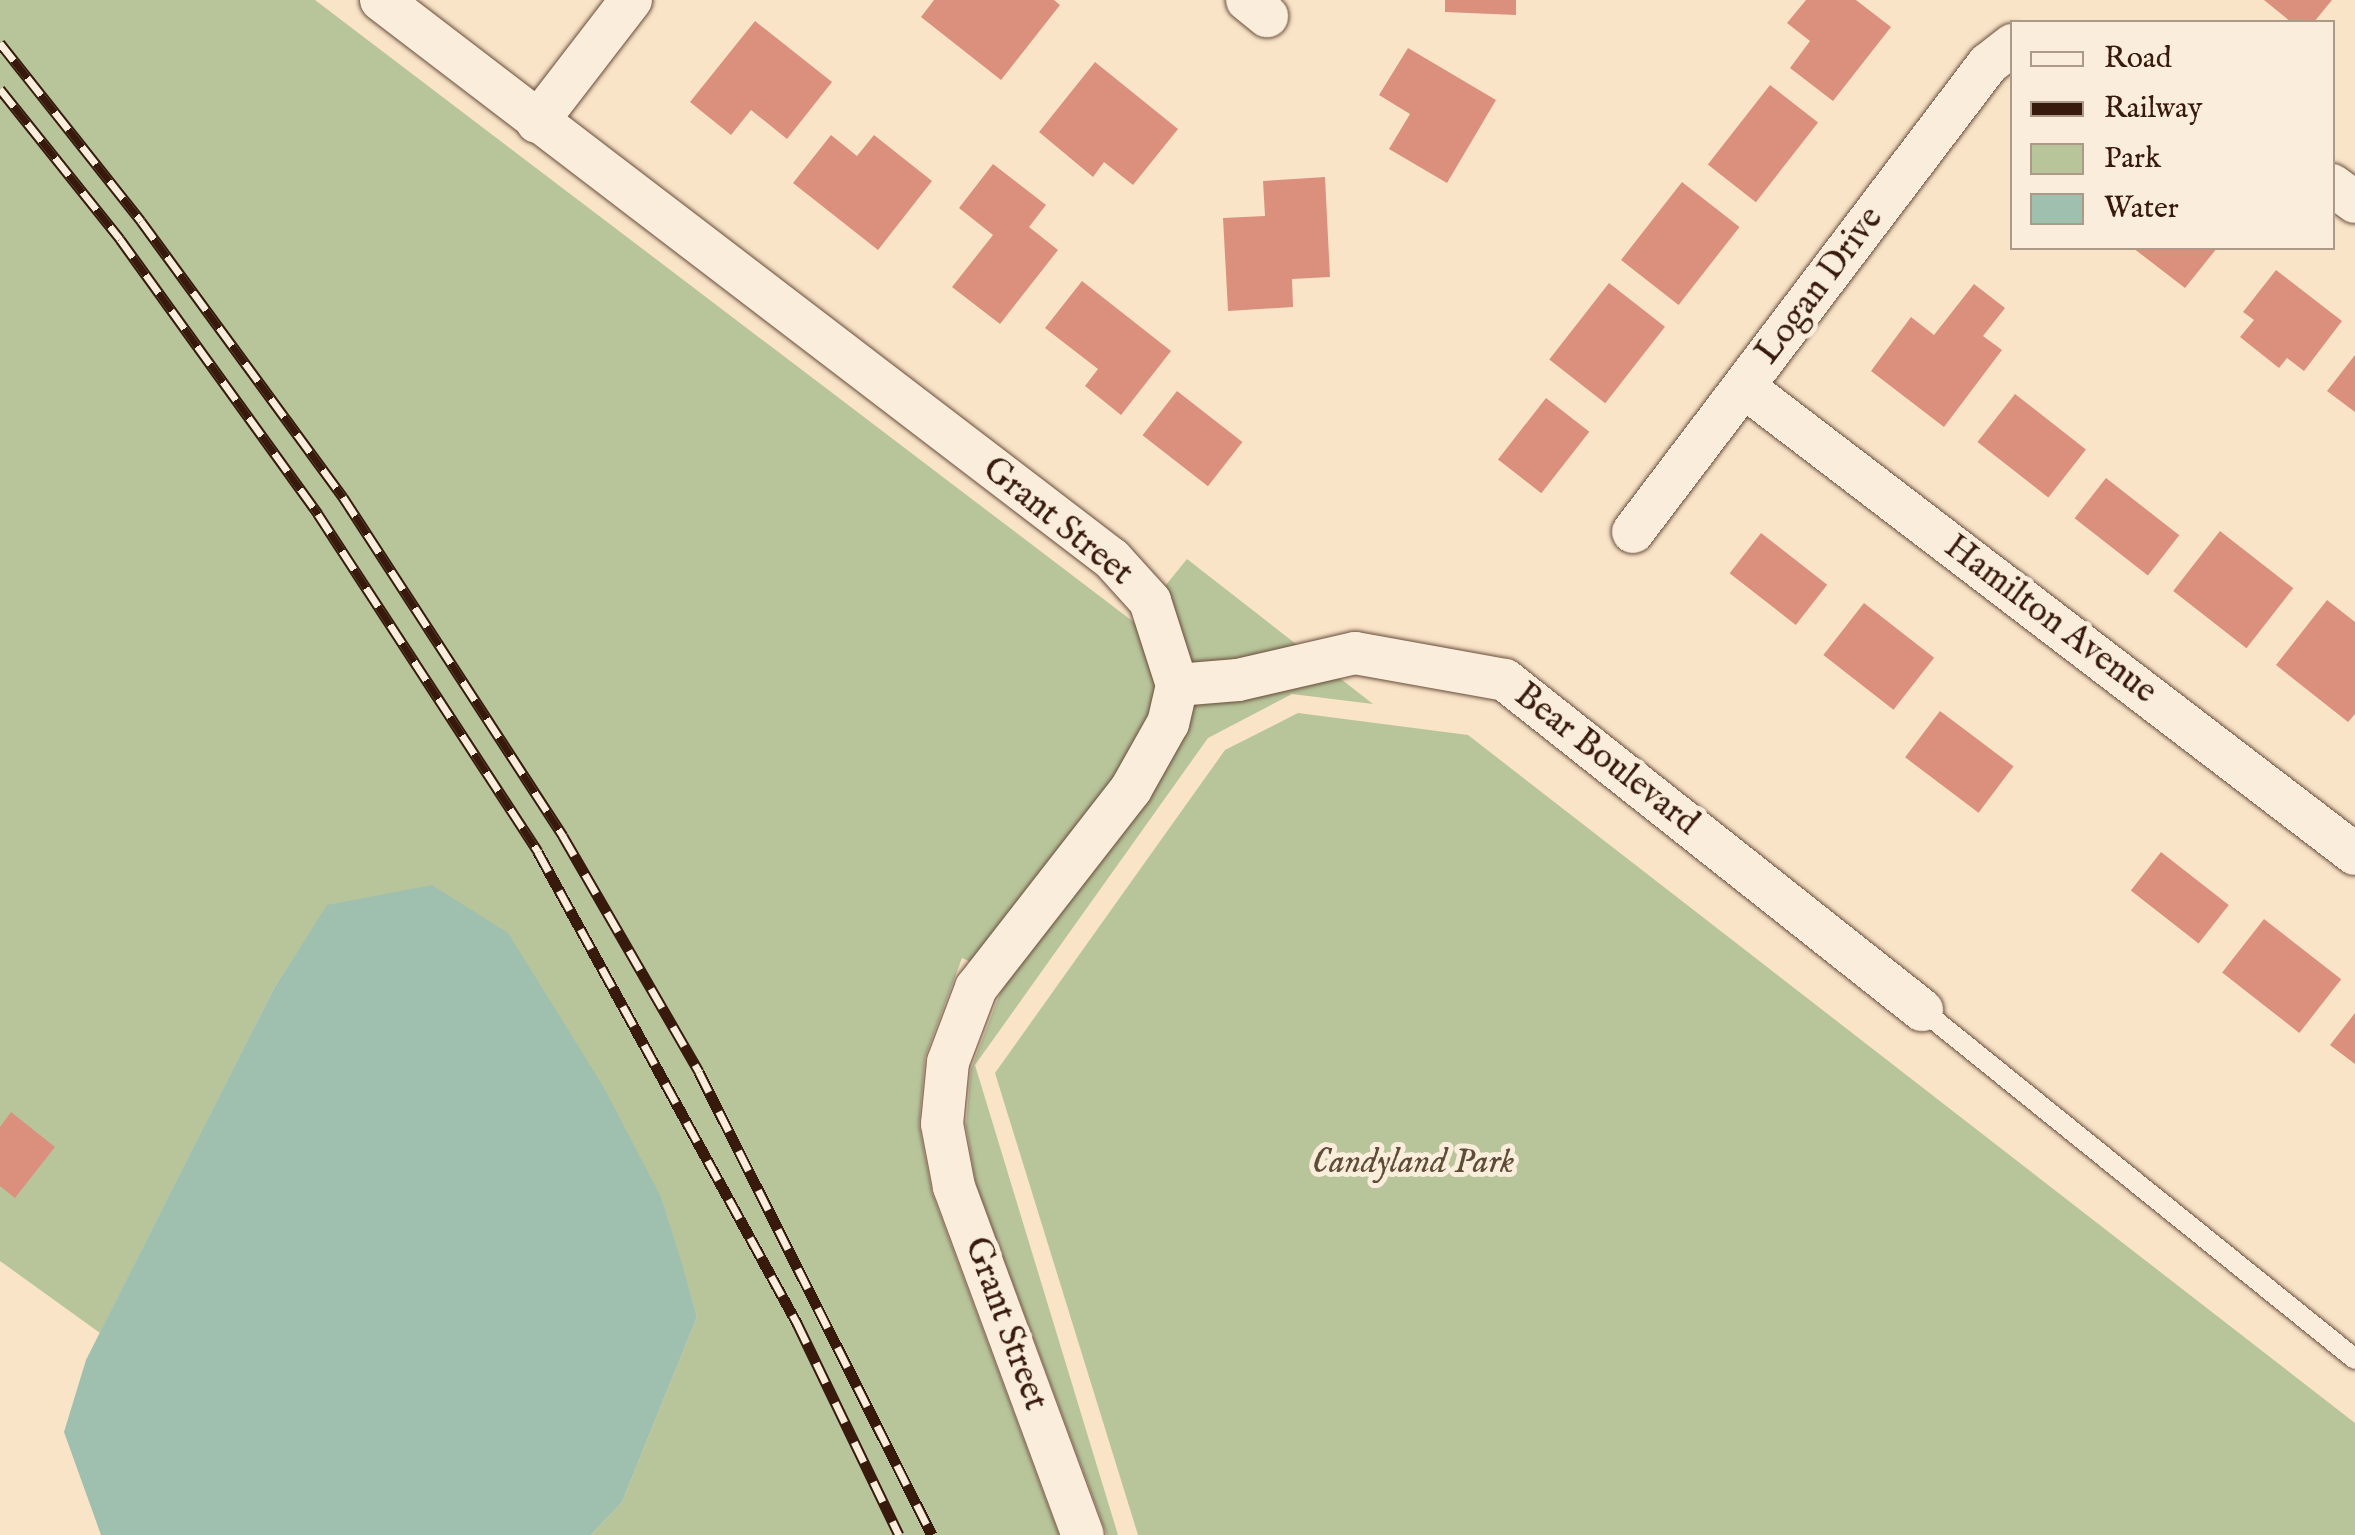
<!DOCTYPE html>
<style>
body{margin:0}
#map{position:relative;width:2355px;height:1535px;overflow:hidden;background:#f9e4c8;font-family:"IM FELL English",serif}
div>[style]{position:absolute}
.green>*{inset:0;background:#b8c59b}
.water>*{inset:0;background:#9fbfaf}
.building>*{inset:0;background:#db907e;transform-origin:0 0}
.roads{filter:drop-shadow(0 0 2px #684c3a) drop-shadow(0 0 2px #684c3a)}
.lane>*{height:20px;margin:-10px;padding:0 10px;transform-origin:10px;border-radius:10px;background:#fbeddb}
.street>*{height:42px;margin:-21px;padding:0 21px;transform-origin:21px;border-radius:21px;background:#fbeddb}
.rail>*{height:11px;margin-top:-5.5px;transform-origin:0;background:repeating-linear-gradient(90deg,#fbeddb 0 22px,#371a0b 0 44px);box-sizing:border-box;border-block:2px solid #371a0b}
span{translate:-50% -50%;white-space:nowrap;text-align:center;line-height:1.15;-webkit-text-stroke:10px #fbeddb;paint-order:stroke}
.street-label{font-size:35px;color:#371a0b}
.park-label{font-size:35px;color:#5e4d36;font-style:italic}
.legend{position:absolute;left:2010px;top:20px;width:325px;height:230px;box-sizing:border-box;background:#fbeddb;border:2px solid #ad9988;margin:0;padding:12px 18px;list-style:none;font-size:30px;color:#371a0b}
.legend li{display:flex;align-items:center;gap:20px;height:50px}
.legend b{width:50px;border:2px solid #ad9988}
</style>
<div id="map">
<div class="green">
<i style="clip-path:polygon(0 0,315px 0,1135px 623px,1187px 559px,1373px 704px,1292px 694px,1208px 738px,975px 1065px,1118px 1535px,1107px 1535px,976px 1184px,966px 1126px,971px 1069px,1006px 978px,962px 958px,925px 1057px,919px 1125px,932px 1193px,1059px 1535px,591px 1535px,622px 1502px,697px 1317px,662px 1199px,327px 906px,274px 988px,100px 1333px,0 1261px)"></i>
<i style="clip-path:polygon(1298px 713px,1468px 735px,2355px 1423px,2355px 1535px,1138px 1535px,995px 1073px,1225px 750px)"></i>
</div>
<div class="water">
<i style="clip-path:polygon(432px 885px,508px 933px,603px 1086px,662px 1199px,682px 1264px,697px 1317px,622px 1502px,591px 1535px,101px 1535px,64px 1432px,86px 1360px,274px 988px,327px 905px)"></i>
</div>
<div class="building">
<i style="clip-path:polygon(934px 0,1054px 0,1060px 5px,1001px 80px,921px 17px)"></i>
<i style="clip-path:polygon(1445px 0,1516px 0,1516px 15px,1445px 12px)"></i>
<i style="clip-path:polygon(1806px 0,1856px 0,1891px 27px,1833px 101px,1790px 68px,1810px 41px,1787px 23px)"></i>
<i style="clip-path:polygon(2264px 0,2332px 0,2314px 22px,2291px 22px)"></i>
<i style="clip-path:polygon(755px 21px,832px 82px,787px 139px,751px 110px,731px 135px,690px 102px)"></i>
<i style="clip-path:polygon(1408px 48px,1496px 100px,1447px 183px,1389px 149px,1410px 114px,1379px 95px)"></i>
<i style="clip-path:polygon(1095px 62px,1178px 129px,1133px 185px,1104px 162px,1093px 177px,1039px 132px)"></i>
<i style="left:1770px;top:85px;width:61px;height:101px;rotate:38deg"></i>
<i style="clip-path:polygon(831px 135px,857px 156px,874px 135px,932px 181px,878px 250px,793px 183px)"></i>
<i style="clip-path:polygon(993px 164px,1046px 205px,1029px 227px,1058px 250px,1000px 324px,952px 287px,993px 235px,959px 208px)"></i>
<i style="clip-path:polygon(1325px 177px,1330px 277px,1292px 279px,1293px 307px,1228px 311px,1223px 218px,1265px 216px,1263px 181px)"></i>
<i style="left:1682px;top:182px;width:73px;height:99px;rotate:38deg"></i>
<i style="clip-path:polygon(2133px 248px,2217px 248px,2185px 288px)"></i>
<i style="clip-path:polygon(2276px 270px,2342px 321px,2304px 371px,2287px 358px,2279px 368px,2240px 337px,2254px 320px,2243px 312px)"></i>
<i style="clip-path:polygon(1082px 281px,1171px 351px,1121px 415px,1085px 386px,1098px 369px,1045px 328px)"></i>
<i style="left:1609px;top:283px;width:71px;height:97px;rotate:38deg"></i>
<i style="clip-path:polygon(1974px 284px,2005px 308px,1983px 336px,2002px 350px,1944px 427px,1871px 371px,1911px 317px,1934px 335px)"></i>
<i style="clip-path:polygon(2355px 355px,2355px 412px,2327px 391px)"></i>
<i style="left:1177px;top:391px;width:83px;height:56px;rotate:38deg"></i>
<i style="left:2015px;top:394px;width:90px;height:61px;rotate:38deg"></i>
<i style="left:1546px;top:398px;width:55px;height:78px;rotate:38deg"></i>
<i style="left:2106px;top:478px;width:93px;height:51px;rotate:38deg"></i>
<i style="left:2220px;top:531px;width:93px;height:76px;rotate:38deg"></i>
<i style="left:1761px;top:533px;width:84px;height:51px;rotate:38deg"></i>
<i style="clip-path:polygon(2327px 600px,2355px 622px,2355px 714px,2348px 722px,2276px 665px)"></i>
<i style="left:1864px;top:603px;width:89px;height:66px;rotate:38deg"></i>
<i style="left:1940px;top:711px;width:92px;height:58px;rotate:37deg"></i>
<i style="left:2161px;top:852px;width:86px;height:49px;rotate:38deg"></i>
<i style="left:2264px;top:919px;width:98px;height:68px;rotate:38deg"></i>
<i style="clip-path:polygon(2355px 1013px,2355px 1064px,2330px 1045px)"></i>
<i style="clip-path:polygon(11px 1112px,55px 1147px,15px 1198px,0 1186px,0 1127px)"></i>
</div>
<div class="roads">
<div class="lane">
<i style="left:1922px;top:1010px;width:556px;rotate:38.87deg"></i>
</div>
<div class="street">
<i style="left:381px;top:0;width:920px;rotate:37.41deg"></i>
<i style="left:1112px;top:559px;width:57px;rotate:47.9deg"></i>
<i style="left:1150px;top:601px;width:88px;rotate:72.2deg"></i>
<i style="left:1177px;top:685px;width:39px;rotate:103deg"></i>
<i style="left:1168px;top:723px;width:76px;rotate:119.3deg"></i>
<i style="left:1131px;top:789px;width:252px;rotate:127.9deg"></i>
<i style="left:976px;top:988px;width:79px;rotate:110.7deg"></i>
<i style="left:948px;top:1062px;width:62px;rotate:95.5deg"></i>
<i style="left:942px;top:1124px;width:64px;rotate:79.2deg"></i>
<i style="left:954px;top:1187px;width:371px;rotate:69.7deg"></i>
<i style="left:1247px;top:0;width:26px;rotate:39deg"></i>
<i style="left:537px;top:122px;width:154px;rotate:-52.4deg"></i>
<i style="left:2332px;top:185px;width:29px;rotate:36deg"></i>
<i style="left:1744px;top:387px;width:769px;rotate:37.39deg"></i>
<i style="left:1633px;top:532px;width:587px;rotate:-52.82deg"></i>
<i style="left:1988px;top:64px;width:31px;rotate:-38deg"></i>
<i style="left:1177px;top:685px;width:61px;rotate:-4.7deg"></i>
<i style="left:1238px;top:680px;width:120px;rotate:-13deg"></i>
<i style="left:1355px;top:653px;width:152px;rotate:10.2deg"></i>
<i style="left:1505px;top:680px;width:532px;rotate:38.36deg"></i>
</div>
</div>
<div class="rail">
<i style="left:0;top:43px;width:227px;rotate:51.6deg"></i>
<i style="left:141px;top:221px;width:342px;rotate:53.8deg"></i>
<i style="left:343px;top:497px;width:404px;rotate:57deg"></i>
<i style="left:563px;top:836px;width:272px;rotate:60deg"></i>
<i style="left:699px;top:1072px;width:518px;rotate:63.29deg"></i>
<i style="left:0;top:89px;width:192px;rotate:51.3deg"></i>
<i style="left:120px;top:239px;width:339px;rotate:54.2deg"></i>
<i style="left:318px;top:514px;width:403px;rotate:56.9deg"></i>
<i style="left:538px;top:852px;width:538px;rotate:61.19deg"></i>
<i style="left:797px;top:1323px;width:235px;rotate:64.3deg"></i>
</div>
<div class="street-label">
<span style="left:1820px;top:286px;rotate:-53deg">Logan Drive</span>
<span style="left:1057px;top:522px;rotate:39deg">Grant Street</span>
<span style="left:2050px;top:620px;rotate:37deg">Hamilton Avenue</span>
<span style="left:1606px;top:760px;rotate:38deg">Bear Boulevard</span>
<span style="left:1005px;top:1324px;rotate:70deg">Grant Street</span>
</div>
<div class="park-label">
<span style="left:1413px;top:1163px">Candyland Park</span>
</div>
<ul class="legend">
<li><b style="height:12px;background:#fbeddb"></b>Road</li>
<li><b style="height:12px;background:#371a0b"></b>Railway</li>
<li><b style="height:28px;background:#b8c59b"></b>Park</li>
<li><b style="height:28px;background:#9fbfaf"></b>Water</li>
</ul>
</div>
